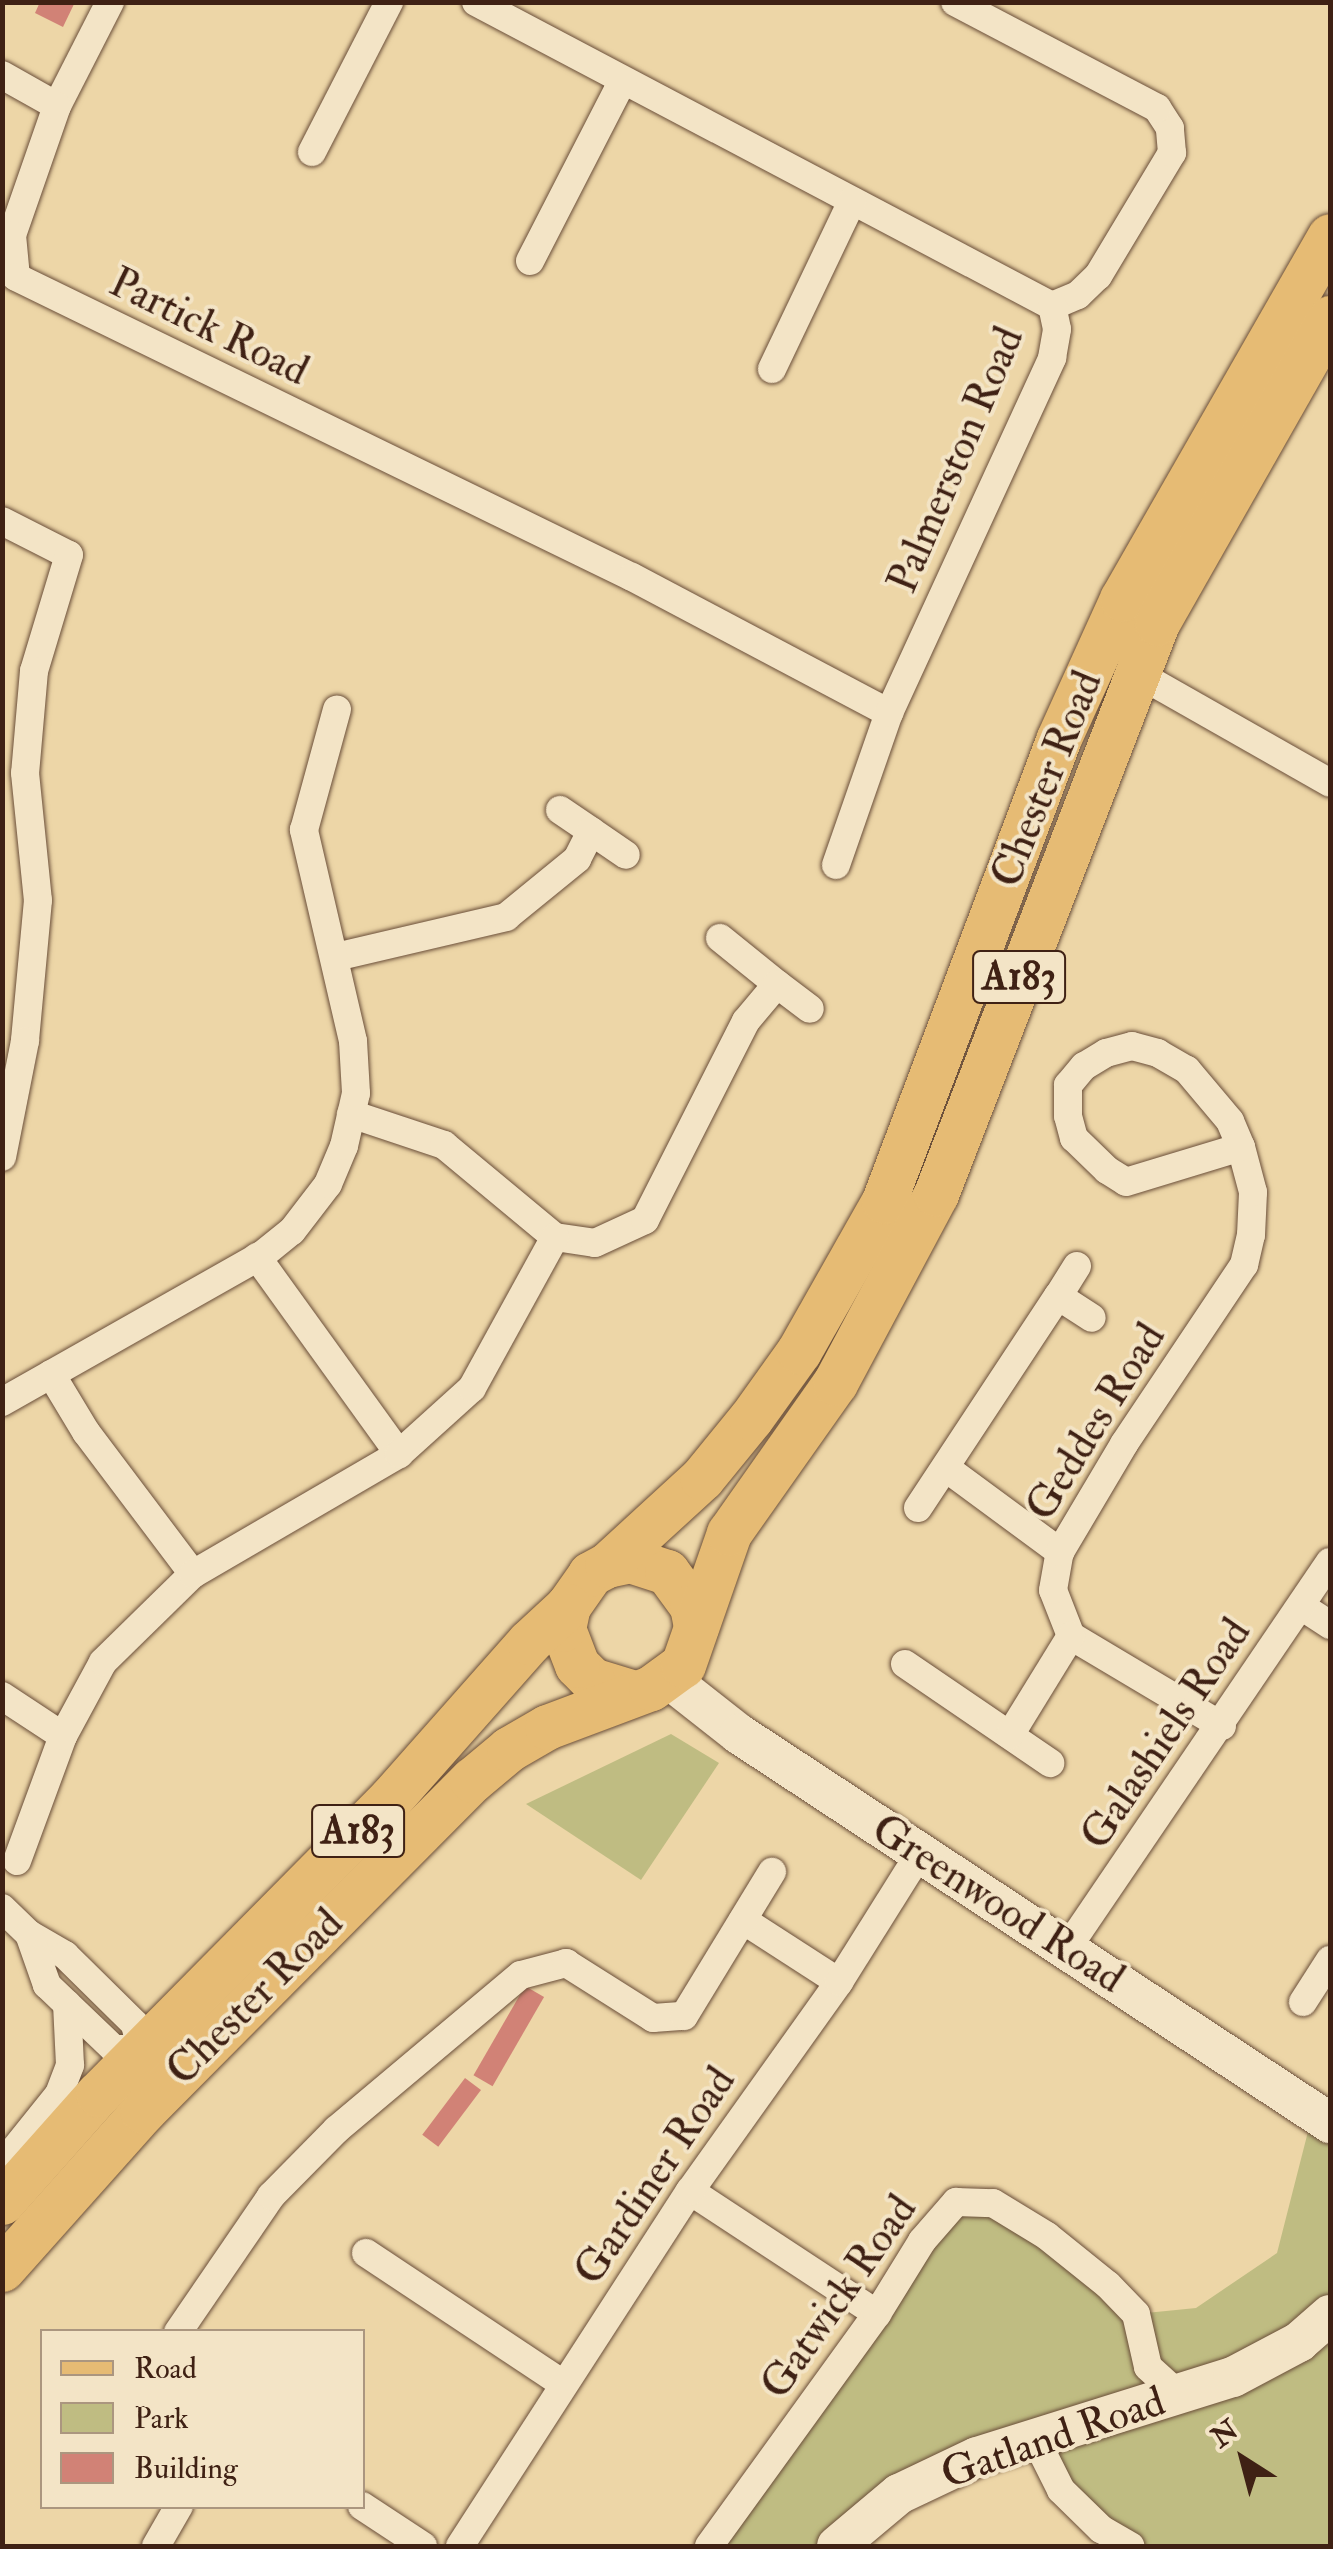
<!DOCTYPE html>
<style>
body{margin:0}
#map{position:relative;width:1333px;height:2549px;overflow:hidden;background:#edd6a7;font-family:"IM FELL Double Pica",serif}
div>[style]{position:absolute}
.green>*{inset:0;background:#bfbc82}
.building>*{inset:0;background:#d18276;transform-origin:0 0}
.roads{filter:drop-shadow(0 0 2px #6a4e39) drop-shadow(0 0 2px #6a4e39)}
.street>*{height:28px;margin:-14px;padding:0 14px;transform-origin:14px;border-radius:14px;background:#f3e4c6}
.secondary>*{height:40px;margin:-20px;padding:0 20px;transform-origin:20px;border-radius:20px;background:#f3e4c6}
.primary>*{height:45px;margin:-22.5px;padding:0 22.5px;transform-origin:22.5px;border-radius:22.5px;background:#e6bb74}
span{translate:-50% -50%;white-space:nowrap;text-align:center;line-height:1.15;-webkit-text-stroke:8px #f3e4c6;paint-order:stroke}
.shield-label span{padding:2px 8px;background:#f3e4c6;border:2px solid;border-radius:8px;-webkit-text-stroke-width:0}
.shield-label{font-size:40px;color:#3f2114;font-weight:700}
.street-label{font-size:42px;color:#3f2114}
.frame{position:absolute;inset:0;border:5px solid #3f2114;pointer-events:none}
.legend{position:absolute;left:40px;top:2329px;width:325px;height:180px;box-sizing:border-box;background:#f3e4c6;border:2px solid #ab967f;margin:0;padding:12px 18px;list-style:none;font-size:30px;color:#3f2114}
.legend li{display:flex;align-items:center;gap:20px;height:50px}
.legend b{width:50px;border:2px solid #ab967f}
.north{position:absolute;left:1193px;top:2409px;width:100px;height:100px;-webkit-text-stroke:8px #f3e4c6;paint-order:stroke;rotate:324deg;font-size:28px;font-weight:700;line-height:40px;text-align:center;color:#3f2114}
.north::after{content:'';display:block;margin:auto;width:35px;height:45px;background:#3f2114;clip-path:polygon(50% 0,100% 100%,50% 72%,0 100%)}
</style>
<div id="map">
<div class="green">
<i style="clip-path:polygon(671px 1734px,719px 1763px,641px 1880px,526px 1804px)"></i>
<i style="clip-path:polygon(1313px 2112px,1330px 2126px,1330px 2546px,1130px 2546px,1101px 2529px,1035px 2440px,837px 2546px,709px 2546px,956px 2202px,993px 2203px,1136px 2314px,1196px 2308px,1277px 2253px)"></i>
</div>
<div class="building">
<i style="clip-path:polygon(40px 2px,75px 2px,63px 27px,35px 13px)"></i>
<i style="left:525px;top:1986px;width:22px;height:103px;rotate:30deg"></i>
<i style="left:465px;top:2078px;width:20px;height:71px;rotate:37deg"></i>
</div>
<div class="roads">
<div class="street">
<i style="left:110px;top:2px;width:117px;rotate:117deg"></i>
<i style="left:57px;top:106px;width:137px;rotate:109.2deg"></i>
<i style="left:12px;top:235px;width:42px;rotate:84.6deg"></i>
<i style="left:16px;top:277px;width:685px;rotate:25.97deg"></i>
<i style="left:632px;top:577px;width:291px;rotate:27.9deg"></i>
<i style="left:476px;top:2px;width:651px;rotate:27.82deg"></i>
<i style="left:2px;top:75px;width:63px;rotate:29.4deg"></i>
<i style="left:312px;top:152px;width:169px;rotate:-62.8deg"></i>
<i style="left:530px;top:261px;width:203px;rotate:-62.8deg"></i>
<i style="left:772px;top:369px;width:186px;rotate:-64.5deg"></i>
<i style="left:2px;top:521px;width:75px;rotate:26.9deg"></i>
<i style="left:69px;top:555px;width:121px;rotate:106.8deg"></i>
<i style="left:34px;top:671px;width:102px;rotate:95deg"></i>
<i style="left:25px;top:773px;width:128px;rotate:84.2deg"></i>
<i style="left:38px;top:900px;width:142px;rotate:95.3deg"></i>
<i style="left:25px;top:1041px;width:118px;rotate:101.2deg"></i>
<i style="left:1135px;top:672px;width:224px;rotate:29.6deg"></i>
<i style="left:560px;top:810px;width:37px;rotate:34deg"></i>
<i style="left:836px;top:865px;width:161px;rotate:-70.8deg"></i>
<i style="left:889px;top:713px;width:391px;rotate:-65.3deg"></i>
<i style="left:1052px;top:358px;width:29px;rotate:-80deg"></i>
<i style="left:1057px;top:329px;width:24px;rotate:-102deg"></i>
<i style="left:1052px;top:306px;width:28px;rotate:-23deg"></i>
<i style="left:1078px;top:295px;width:28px;rotate:-44deg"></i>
<i style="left:1098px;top:276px;width:144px;rotate:-59deg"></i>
<i style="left:1172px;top:153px;width:25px;rotate:-95deg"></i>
<i style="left:1170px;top:128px;width:24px;rotate:-123deg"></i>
<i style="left:1157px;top:108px;width:228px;rotate:-152.3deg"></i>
<i style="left:720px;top:938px;width:73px;rotate:38.9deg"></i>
<i style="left:336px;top:957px;width:175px;rotate:-13.2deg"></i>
<i style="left:506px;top:917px;width:92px;rotate:-39.2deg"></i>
<i style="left:577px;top:859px;width:31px;rotate:-63deg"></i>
<i style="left:591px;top:831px;width:42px;rotate:34.4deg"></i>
<i style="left:351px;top:1114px;width:98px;rotate:18.4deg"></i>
<i style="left:444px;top:1145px;width:144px;rotate:39.7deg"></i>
<i style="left:555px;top:1237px;width:40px;rotate:8.5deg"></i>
<i style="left:595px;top:1243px;width:55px;rotate:-24.7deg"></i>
<i style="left:645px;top:1220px;width:223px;rotate:-63.1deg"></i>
<i style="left:746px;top:1021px;width:48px;rotate:-50deg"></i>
<i style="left:777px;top:984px;width:41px;rotate:37.1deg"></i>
<i style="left:257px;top:1257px;width:243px;rotate:54.2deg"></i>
<i style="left:1077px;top:1266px;width:36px;rotate:122deg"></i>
<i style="left:1058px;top:1296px;width:40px;rotate:32.9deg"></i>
<i style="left:51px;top:1374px;width:68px;rotate:58.9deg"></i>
<i style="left:86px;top:1432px;width:178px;rotate:53deg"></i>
<i style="left:2px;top:1402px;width:299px;rotate:-29.5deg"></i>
<i style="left:262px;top:1255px;width:38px;rotate:-39deg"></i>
<i style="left:292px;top:1231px;width:59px;rotate:-52.5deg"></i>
<i style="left:328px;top:1184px;width:41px;rotate:-67.2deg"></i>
<i style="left:344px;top:1146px;width:54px;rotate:-77.2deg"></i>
<i style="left:356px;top:1093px;width:52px;rotate:-93.3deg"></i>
<i style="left:353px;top:1041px;width:217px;rotate:-103.1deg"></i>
<i style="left:304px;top:830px;width:125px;rotate:-74.7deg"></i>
<i style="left:946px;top:1468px;width:142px;rotate:36.4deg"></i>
<i style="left:918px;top:1508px;width:254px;rotate:-56.6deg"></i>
<i style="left:1301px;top:1606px;width:35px;rotate:33deg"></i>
<i style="left:905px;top:1664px;width:176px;rotate:34.3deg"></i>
<i style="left:2px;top:1696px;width:73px;rotate:33.3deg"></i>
<i style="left:1222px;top:1726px;width:176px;rotate:-149.2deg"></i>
<i style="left:1071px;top:1636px;width:49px;rotate:-111.4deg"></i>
<i style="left:1053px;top:1590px;width:39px;rotate:-80deg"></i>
<i style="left:1060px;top:1552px;width:126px;rotate:-59.3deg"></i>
<i style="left:1124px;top:1444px;width:216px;rotate:-56.2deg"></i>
<i style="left:1244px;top:1265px;width:31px;rotate:-77deg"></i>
<i style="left:1251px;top:1235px;width:43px;rotate:-87.3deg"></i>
<i style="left:1253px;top:1192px;width:47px;rotate:-104.9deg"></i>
<i style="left:1241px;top:1147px;width:28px;rotate:-113deg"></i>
<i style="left:1230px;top:1121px;width:67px;rotate:-130.1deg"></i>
<i style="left:1187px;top:1070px;width:34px;rotate:-150deg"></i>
<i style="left:1158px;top:1053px;width:27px;rotate:-165deg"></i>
<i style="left:1132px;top:1046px;width:27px;rotate:165deg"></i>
<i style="left:1106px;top:1053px;width:26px;rotate:149deg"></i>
<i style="left:1084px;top:1066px;width:25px;rotate:130deg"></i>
<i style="left:1068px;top:1085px;width:31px;rotate:90deg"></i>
<i style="left:1068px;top:1116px;width:23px;rotate:75deg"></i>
<i style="left:1074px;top:1138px;width:46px;rotate:44.1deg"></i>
<i style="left:1107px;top:1170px;width:22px;rotate:32deg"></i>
<i style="left:1126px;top:1182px;width:120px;rotate:-16.9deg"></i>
<i style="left:1010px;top:1735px;width:116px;rotate:-58.4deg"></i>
<i style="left:17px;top:1861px;width:133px;rotate:-69.8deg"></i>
<i style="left:63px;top:1736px;width:84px;rotate:-61.6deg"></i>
<i style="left:103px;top:1662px;width:126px;rotate:-44.4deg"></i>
<i style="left:193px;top:1574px;width:238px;rotate:-30.2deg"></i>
<i style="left:399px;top:1454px;width:98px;rotate:-42.1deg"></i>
<i style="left:472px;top:1388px;width:172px;rotate:-61.2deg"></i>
<i style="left:2px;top:1908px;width:37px;rotate:44deg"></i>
<i style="left:29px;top:1934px;width:42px;rotate:30.3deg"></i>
<i style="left:65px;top:1955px;width:98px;rotate:44.6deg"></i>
<i style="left:135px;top:2024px;width:26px;rotate:77deg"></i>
<i style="left:141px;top:2049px;width:27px;rotate:180deg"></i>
<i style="left:114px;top:2049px;width:93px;rotate:-136.3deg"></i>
<i style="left:47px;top:1985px;width:54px;rotate:-109.4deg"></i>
<i style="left:743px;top:1920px;width:114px;rotate:32.9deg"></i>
<i style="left:1066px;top:1950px;width:469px;rotate:-55.8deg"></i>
<i style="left:1303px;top:2002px;width:50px;rotate:-57.3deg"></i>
<i style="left:2px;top:2165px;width:91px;rotate:-51.2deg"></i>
<i style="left:59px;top:2094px;width:31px;rotate:-69deg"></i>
<i style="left:70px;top:2065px;width:61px;rotate:-92.8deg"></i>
<i style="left:690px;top:2191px;width:224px;rotate:33.3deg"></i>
<i style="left:366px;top:2253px;width:237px;rotate:33.6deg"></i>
<i style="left:178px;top:2332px;width:165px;rotate:-55.6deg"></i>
<i style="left:271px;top:2196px;width:93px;rotate:-45.4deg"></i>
<i style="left:336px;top:2130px;width:241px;rotate:-40deg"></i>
<i style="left:521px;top:1975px;width:47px;rotate:-14.9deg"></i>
<i style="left:566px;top:1963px;width:103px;rotate:32.3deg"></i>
<i style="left:653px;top:2018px;width:31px;rotate:-4deg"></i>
<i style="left:684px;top:2016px;width:169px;rotate:-58.6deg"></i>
<i style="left:1036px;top:2440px;width:56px;rotate:63.4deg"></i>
<i style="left:1061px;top:2490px;width:56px;rotate:44.3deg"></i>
<i style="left:1101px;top:2529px;width:34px;rotate:30deg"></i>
<i style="left:362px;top:2506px;width:73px;rotate:33.3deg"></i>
<i style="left:156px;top:2546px;width:46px;rotate:-60.1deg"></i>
<i style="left:460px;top:2546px;width:423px;rotate:-57.1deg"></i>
<i style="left:690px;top:2191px;width:257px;rotate:-54.5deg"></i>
<i style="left:839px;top:1982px;width:152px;rotate:-57.9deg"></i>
<i style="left:709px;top:2546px;width:286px;rotate:-54.1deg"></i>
<i style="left:877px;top:2314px;width:86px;rotate:-58.3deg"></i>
<i style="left:922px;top:2241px;width:52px;rotate:-48.9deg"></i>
<i style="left:956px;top:2202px;width:37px;rotate:2deg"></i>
<i style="left:993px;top:2203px;width:63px;rotate:31.4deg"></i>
<i style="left:1047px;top:2236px;width:78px;rotate:38.8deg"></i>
<i style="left:1108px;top:2285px;width:40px;rotate:46deg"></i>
<i style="left:1136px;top:2314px;width:54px;rotate:77.2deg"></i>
<i style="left:1148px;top:2367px;width:42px;rotate:42.1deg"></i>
</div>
<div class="secondary">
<i style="left:669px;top:1679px;width:89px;rotate:38.2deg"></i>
<i style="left:739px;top:1734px;width:708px;rotate:33.35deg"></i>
<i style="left:837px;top:2546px;width:81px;rotate:-40deg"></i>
<i style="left:899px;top:2494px;width:86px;rotate:-25.4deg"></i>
<i style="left:977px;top:2457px;width:268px;rotate:-17.4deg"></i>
<i style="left:1233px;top:2377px;width:75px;rotate:-27.9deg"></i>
<i style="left:1299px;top:2342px;width:41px;rotate:-41.1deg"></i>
</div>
<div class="primary">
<i style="left:607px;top:1565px;width:24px;rotate:-12deg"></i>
<i style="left:630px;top:1560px;width:39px;rotate:18deg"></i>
<i style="left:667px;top:1572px;width:42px;rotate:53.7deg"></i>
<i style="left:692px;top:1606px;width:21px;rotate:79deg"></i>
<i style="left:631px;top:1692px;width:41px;rotate:-162.9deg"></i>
<i style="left:592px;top:1680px;width:21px;rotate:-135deg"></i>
<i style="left:577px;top:1665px;width:39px;rotate:-111deg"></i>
<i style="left:563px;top:1629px;width:24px;rotate:-78deg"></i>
<i style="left:568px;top:1606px;width:39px;rotate:-55deg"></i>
<i style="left:590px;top:1574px;width:19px;rotate:-28deg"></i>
<i style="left:607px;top:1565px;width:129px;rotate:-42.5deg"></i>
<i style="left:702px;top:1478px;width:77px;rotate:-50.8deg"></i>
<i style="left:751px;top:1418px;width:82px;rotate:-54.4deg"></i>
<i style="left:799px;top:1351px;width:172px;rotate:-60.5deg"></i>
<i style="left:884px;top:1201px;width:493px;rotate:-69.3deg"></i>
<i style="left:1058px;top:740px;width:155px;rotate:-65.6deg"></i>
<i style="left:1122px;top:599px;width:418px;rotate:-60.2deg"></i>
<i style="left:2px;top:2202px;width:144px;rotate:-48.4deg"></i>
<i style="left:98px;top:2094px;width:416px;rotate:-45.3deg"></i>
<i style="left:391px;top:1798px;width:208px;rotate:-48.5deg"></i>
<i style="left:529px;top:1642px;width:53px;rotate:-42.7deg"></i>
<i style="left:2px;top:2269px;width:212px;rotate:-48.3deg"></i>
<i style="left:143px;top:2111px;width:467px;rotate:-45.2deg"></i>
<i style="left:472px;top:1780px;width:48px;rotate:-40deg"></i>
<i style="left:509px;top:1749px;width:44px;rotate:-30.1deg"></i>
<i style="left:547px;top:1727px;width:111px;rotate:-20.6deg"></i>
<i style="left:651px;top:1688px;width:39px;rotate:-36deg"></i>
<i style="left:683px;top:1665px;width:140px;rotate:-70.8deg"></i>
<i style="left:729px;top:1533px;width:184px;rotate:-54.8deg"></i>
<i style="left:835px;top:1383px;width:214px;rotate:-61.9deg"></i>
<i style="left:936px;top:1194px;width:612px;rotate:-68.84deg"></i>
<i style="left:1157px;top:623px;width:351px;rotate:-60.4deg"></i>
</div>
</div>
<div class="shield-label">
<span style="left:1019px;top:977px">A183</span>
<span style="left:358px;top:1831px">A183</span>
</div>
<div class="street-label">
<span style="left:209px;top:327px;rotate:26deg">Partick Road</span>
<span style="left:956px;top:460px;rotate:-67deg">Palmerston Road</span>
<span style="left:1047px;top:779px;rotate:-68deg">Chester Road</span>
<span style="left:1096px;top:1422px;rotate:-58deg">Geddes Road</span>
<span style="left:1166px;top:1734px;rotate:-56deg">Galashiels Road</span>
<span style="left:998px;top:1904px;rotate:33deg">Greenwood Road</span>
<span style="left:255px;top:1997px;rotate:-45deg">Chester Road</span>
<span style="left:655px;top:2176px;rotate:-56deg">Gardiner Road</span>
<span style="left:839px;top:2297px;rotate:-55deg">Gatwick Road</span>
<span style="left:1053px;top:2438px;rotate:-19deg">Gatland Road</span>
</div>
<div class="frame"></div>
<ul class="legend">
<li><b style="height:12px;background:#e6bb74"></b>Road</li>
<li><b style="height:28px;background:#bfbc82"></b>Park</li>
<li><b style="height:28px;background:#d18276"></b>Building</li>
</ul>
<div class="north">N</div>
</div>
